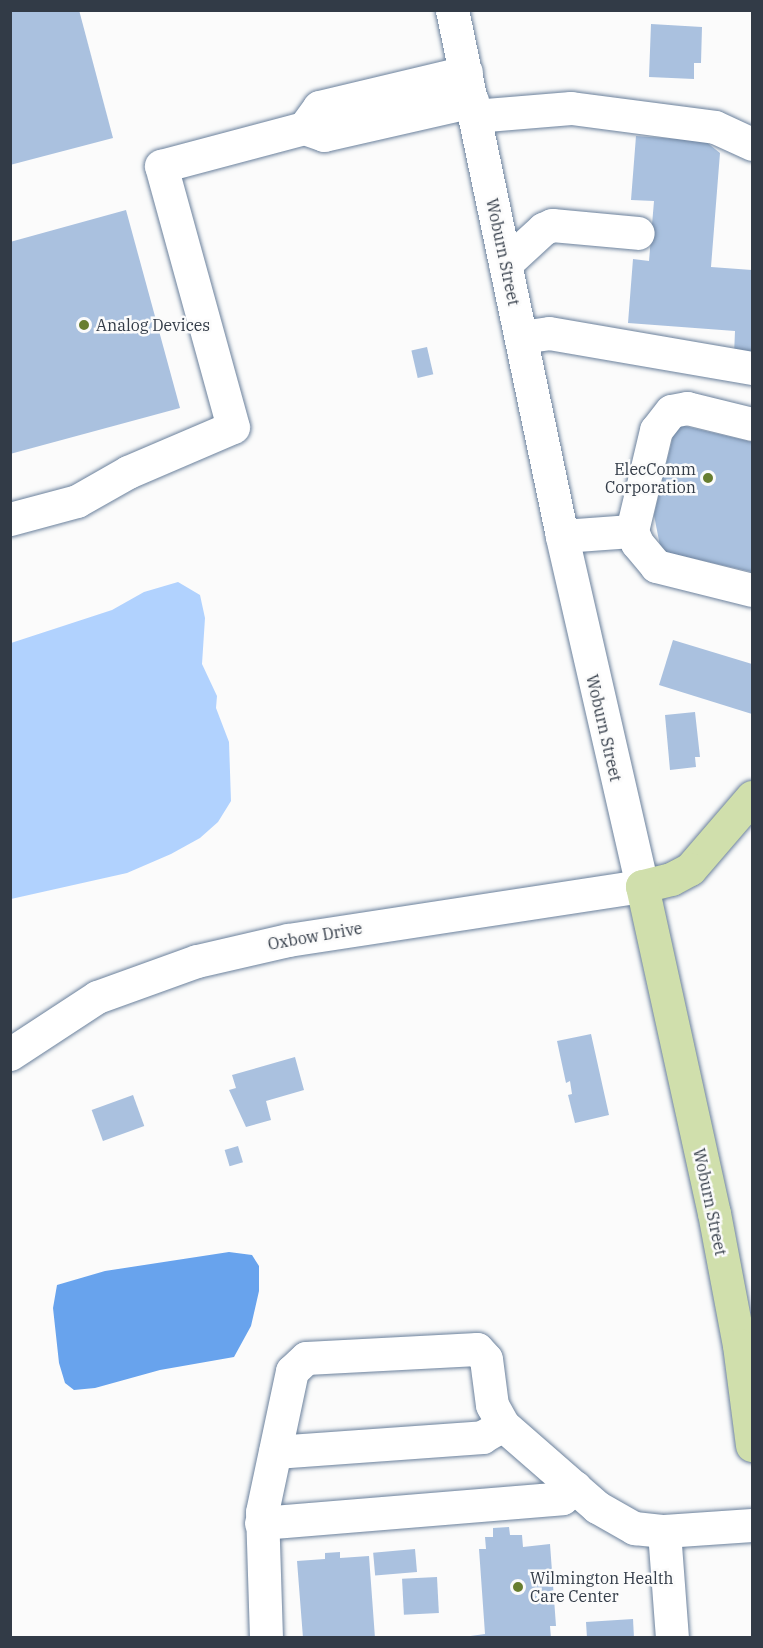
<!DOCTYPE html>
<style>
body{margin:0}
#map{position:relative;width:763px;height:1648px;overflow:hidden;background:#fbfbfb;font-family:"IBM Plex Serif",serif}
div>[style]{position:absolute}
.green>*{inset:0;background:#b1d2fe}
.water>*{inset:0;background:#68a3ed}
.building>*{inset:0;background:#aac1df;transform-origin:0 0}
.roads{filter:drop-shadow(0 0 2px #6b819c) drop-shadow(0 0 2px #6b819c)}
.minor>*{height:33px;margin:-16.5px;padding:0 16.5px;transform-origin:16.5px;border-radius:16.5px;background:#fff}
.major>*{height:33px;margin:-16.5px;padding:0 16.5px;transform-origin:16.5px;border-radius:16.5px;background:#d0dfac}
.dots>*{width:16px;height:16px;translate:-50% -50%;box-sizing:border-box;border:3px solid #fbfbfb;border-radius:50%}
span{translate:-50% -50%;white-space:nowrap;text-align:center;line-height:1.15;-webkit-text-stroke:5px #fbfbfb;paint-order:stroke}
.street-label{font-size:16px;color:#323b47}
.poi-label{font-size:16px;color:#323b47}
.left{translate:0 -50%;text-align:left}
.right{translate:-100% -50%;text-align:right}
.frame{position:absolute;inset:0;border:12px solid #323b47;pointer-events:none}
</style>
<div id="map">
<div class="green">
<i style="clip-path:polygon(178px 582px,200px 595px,205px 618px,202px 664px,217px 696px,216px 708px,229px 742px,231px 801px,218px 822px,200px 838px,171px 854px,127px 873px,11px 899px,11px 643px,112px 610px,144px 592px)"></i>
</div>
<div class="water">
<i style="clip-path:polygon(229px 1252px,252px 1255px,259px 1266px,259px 1291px,251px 1326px,234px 1357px,160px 1370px,95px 1388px,74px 1390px,65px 1383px,59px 1363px,53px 1308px,57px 1285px,105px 1271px)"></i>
</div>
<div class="building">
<i style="clip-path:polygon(10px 10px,79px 10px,113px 138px,10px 165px)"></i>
<i style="clip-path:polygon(651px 24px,702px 27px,701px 63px,694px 63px,694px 79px,649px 77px)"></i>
<i style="clip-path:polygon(636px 136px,705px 141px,720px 153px,711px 267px,752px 270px,752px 356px,734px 355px,735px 331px,628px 323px,633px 259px,649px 261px,654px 201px,631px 200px)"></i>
<i style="clip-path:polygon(126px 210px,180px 408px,10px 454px,10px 242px)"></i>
<i style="left:427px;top:347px;width:28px;height:16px;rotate:77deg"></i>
<i style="clip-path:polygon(676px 424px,752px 442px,752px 572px,661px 551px,654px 515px)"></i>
<i style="clip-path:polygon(673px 640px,752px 664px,752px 714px,659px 685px)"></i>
<i style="clip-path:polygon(695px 712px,700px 757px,695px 757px,696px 767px,670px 770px,665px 715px)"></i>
<i style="clip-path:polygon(591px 1034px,609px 1115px,575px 1123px,568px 1095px,572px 1094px,570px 1081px,566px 1083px,557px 1041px)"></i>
<i style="clip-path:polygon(295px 1057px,304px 1090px,266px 1101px,271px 1120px,246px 1127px,229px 1090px,236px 1088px,232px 1075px)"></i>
<i style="left:133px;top:1095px;width:33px;height:44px;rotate:70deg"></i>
<i style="left:238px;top:1146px;width:17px;height:14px;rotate:73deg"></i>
<i style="clip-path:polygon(509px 1527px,510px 1535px,522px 1535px,523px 1547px,550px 1544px,556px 1626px,550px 1626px,551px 1638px,456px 1638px,485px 1634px,479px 1549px,486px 1549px,485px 1537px,493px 1537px,493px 1528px)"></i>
<i style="left:415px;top:1549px;width:23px;height:42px;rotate:85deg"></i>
<i style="clip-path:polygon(340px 1552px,340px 1558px,369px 1556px,375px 1638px,303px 1638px,297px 1561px,325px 1559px,325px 1553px)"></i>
<i style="left:437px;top:1577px;width:36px;height:35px;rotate:87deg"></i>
<i style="clip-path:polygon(633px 1619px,634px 1638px,587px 1638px,586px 1622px)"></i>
</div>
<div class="roads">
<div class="minor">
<i style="left:474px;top:116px;width:97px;rotate:-4.7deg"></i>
<i style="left:571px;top:108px;width:145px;rotate:7.5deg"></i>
<i style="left:715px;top:127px;width:41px;rotate:24.7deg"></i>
<i style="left:304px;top:128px;width:26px;rotate:-54deg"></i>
<i style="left:319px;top:107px;width:151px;rotate:-13.4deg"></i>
<i style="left:505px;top:264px;width:52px;rotate:-42.6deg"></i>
<i style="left:543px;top:229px;width:10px;rotate:-24deg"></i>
<i style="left:552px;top:225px;width:86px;rotate:5.3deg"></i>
<i style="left:521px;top:337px;width:28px;rotate:-8deg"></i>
<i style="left:549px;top:333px;width:206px;rotate:9.8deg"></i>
<i style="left:752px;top:424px;width:67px;rotate:-166.2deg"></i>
<i style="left:687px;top:408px;width:16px;rotate:169deg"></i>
<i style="left:671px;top:411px;width:24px;rotate:128deg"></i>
<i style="left:656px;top:430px;width:104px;rotate:103.4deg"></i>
<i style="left:632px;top:531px;width:13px;rotate:67deg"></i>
<i style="left:637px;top:543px;width:30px;rotate:50deg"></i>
<i style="left:656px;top:566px;width:99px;rotate:14deg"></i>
<i style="left:10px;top:519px;width:69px;rotate:-15deg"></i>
<i style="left:77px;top:501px;width:59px;rotate:-29.6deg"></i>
<i style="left:128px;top:472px;width:114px;rotate:-23.2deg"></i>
<i style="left:233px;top:427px;width:271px;rotate:-105.4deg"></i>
<i style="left:161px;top:166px;width:148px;rotate:-14.9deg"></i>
<i style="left:304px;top:128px;width:21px;rotate:19deg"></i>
<i style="left:324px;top:135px;width:152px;rotate:-12.9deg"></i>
<i style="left:562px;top:536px;width:70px;rotate:-4.1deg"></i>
<i style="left:10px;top:1054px;width:104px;rotate:-33.2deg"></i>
<i style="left:97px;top:997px;width:106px;rotate:-19.8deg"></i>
<i style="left:197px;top:961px;width:93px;rotate:-13deg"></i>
<i style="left:288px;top:940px;width:358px;rotate:-8.7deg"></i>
<i style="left:642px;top:886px;width:359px;rotate:-102.9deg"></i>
<i style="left:562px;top:536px;width:537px;rotate:-101.81deg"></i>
<i style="left:275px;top:1452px;width:208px;rotate:-4.1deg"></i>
<i style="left:482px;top:1437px;width:24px;rotate:-30deg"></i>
<i style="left:261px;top:1523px;width:302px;rotate:-4.7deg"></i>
<i style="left:562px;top:1498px;width:17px;rotate:-40deg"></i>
<i style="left:266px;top:1638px;width:126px;rotate:-91.8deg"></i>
<i style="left:262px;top:1512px;width:144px;rotate:-78deg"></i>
<i style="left:292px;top:1371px;width:19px;rotate:-43deg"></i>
<i style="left:306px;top:1358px;width:171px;rotate:-3deg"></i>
<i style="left:477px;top:1349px;width:13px;rotate:48deg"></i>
<i style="left:486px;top:1359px;width:46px;rotate:82.6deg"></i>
<i style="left:492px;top:1405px;width:23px;rotate:61deg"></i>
<i style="left:503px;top:1425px;width:125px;rotate:41.1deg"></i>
<i style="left:597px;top:1507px;width:43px;rotate:29.6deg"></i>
<i style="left:634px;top:1528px;width:30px;rotate:6deg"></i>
<i style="left:672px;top:1638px;width:107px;rotate:-94.3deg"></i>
<i style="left:664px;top:1531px;width:88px;rotate:-3.9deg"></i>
</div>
<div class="major">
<i style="left:752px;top:797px;width:95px;rotate:130.7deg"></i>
<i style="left:690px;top:869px;width:21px;rotate:152deg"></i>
<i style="left:671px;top:879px;width:30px;rotate:166deg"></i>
<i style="left:642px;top:886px;width:335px;rotate:77.6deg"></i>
<i style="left:714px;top:1213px;width:134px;rotate:79.3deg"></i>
<i style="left:739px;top:1345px;width:101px;rotate:82.6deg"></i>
</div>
</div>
<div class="dots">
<i style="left:84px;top:325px;background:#687e30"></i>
<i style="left:708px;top:478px;background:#687e30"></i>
<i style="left:518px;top:1587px;background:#687e30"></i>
</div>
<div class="street-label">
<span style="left:503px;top:252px;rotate:78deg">Woburn Street</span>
<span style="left:604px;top:728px;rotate:77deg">Woburn Street</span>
<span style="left:315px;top:936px;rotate:-10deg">Oxbow Drive</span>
<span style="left:710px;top:1202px;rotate:78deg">Woburn Street</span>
</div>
<div class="poi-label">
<span class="left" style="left:96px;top:325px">Analog Devices</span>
<span class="right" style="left:696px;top:478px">ElecComm<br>Corporation</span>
<span class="left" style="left:530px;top:1587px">Wilmington Health<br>Care Center</span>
</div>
<div class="frame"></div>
</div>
